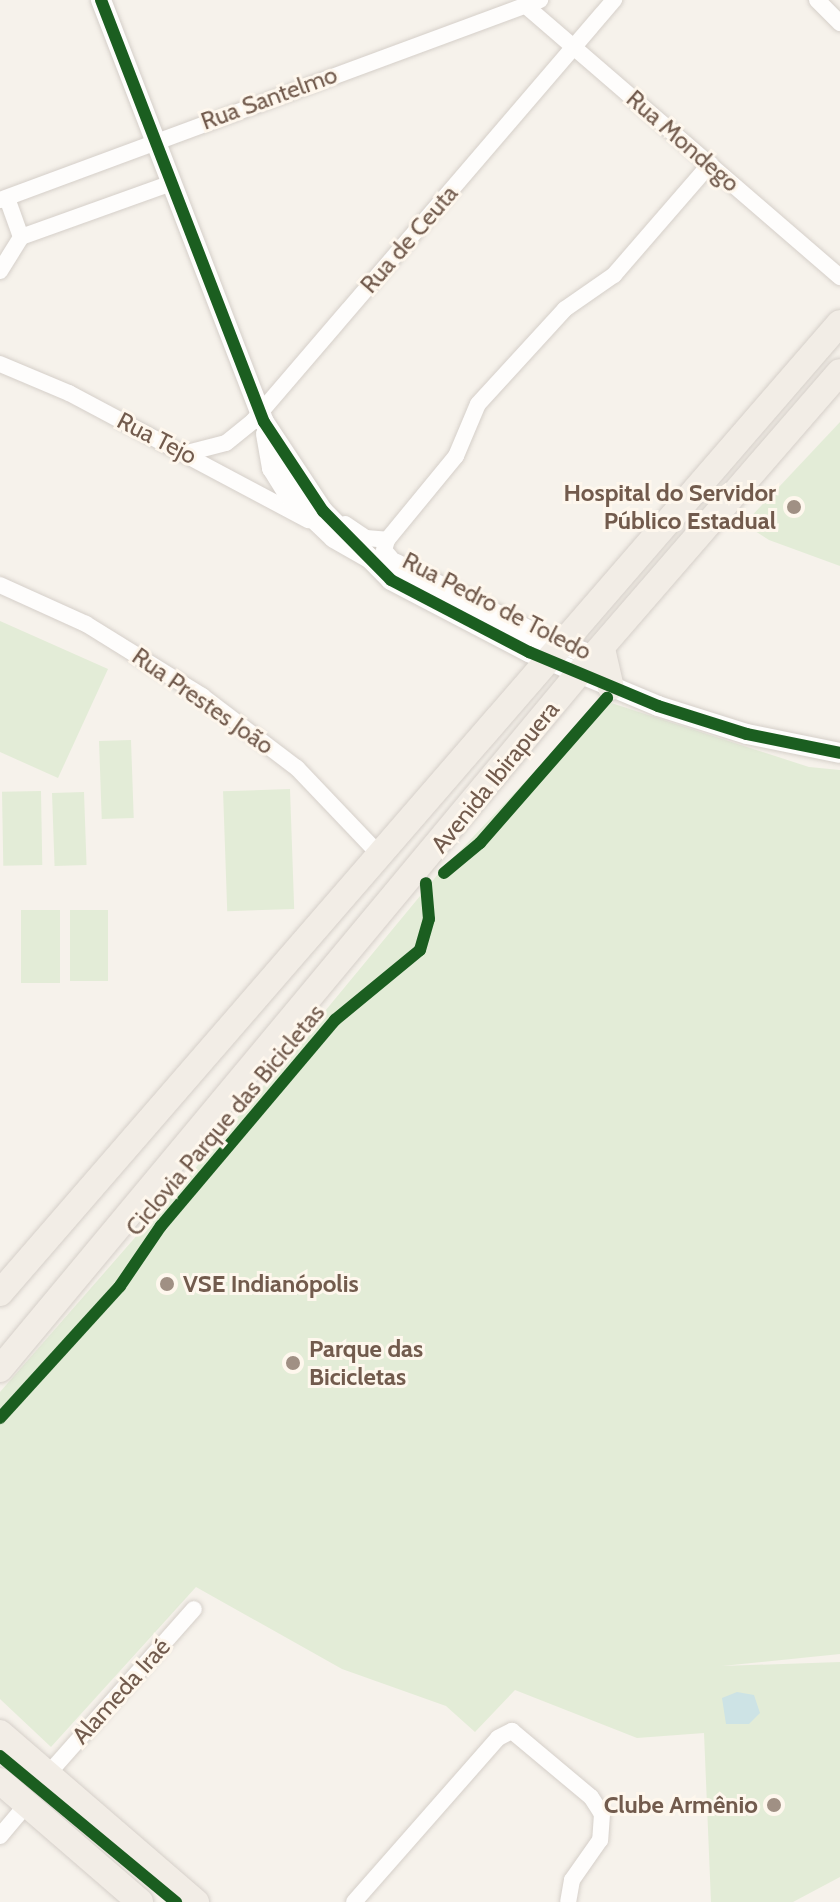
<!DOCTYPE html>
<meta charset="utf-8">
<style>
body{margin:0}
#map{position:relative;width:840px;height:1902px;overflow:hidden;background:#f6f2eb;font-family:Cabin,sans-serif}
div>[style]{position:absolute}
.green>*{inset:0;background:#e3ecd7;transform-origin:0 0}
.water>*{inset:0;background:#cde3e5}
.roads{filter:drop-shadow(0 0 2px #d5cfc9) drop-shadow(0 0 2px #d5cfc9)}
.minor>*{height:16px;margin:-8px;padding:0 8px;transform-origin:8px;border-radius:8px;background:#fefdfc}
.tertiary>*{height:20px;margin:-10px;padding:0 10px;transform-origin:10px;border-radius:10px;background:#fefdfc}
.primary>*{height:26px;margin:-13px;padding:0 13px;transform-origin:13px;border-radius:13px;background:#f2ede6}
.cycleway>*{height:12px;margin:-6px;padding:0 6px;transform-origin:6px;border-radius:6px;background:#1b5e20}
.dots>*{width:22px;height:22px;translate:-50% -50%;box-sizing:border-box;border:4px solid #fef7ed;border-radius:50%}
span{translate:-50% -50%;white-space:nowrap;text-align:center;line-height:1.15;-webkit-text-stroke:6px #fef7ed;paint-order:stroke}
.street-label{font-size:24px;color:#725b4d}
.poi-label{font-size:24px;color:#725b4d;font-weight:700}
.right{translate:-100% -50%;text-align:right}
.left{translate:0 -50%;text-align:left}
</style>
<div id="map">
<div class="green">
<i style="clip-path:polygon(840px 422px,840px 566px,769px 540px,744px 524px)"></i>
<i style="clip-path:polygon(0 621px,108px 669px,58px 778px,0 752px)"></i>
<i style="clip-path:polygon(602px 700px,809px 767px,840px 770px,840px 1654px,722px 1666px,840px 1662px,840px 1877px,793px 1902px,711px 1902px,704px 1733px,637px 1738px,515px 1690px,475px 1732px,446px 1706px,342px 1669px,196px 1587px,51px 1747px,0 1699px,0 1392px,188px 1177px,439px 873px)"></i>
<i style="left:131px;top:740px;width:78px;height:32px;rotate:88deg"></i>
<i style="left:290px;top:789px;width:120px;height:67px;rotate:88deg"></i>
<i style="left:41px;top:791px;width:74px;height:39px;rotate:89deg"></i>
<i style="left:84px;top:792px;width:73px;height:32px;rotate:88deg"></i>
<i style="left:21px;top:910px;width:39px;height:73px"></i>
<i style="left:70px;top:910px;width:38px;height:71px"></i>
</div>
<div class="water">
<i style="clip-path:polygon(737px 1692px,754px 1695px,760px 1713px,749px 1724px,726px 1724px,722px 1698px)"></i>
</div>
<div class="roads">
<div class="minor">
<i style="left:817px;top:0;width:33px;rotate:45deg"></i>
<i style="left:526px;top:6px;width:415px;rotate:40.8deg"></i>
<i style="left:7px;top:198px;width:41px;rotate:70.3deg"></i>
<i style="left:0;top:200px;width:576px;rotate:-20.32deg"></i>
<i style="left:21px;top:237px;width:157px;rotate:-19.7deg"></i>
<i style="left:0;top:271px;width:40px;rotate:-58deg"></i>
<i style="left:0;top:364px;width:75px;rotate:22.8deg"></i>
<i style="left:69px;top:393px;width:271px;rotate:28deg"></i>
<i style="left:187px;top:453px;width:40px;rotate:-14.4deg"></i>
<i style="left:226px;top:443px;width:35px;rotate:-39deg"></i>
<i style="left:253px;top:421px;width:555px;rotate:-49.39deg"></i>
<i style="left:345px;top:524px;width:25px;rotate:34deg"></i>
<i style="left:366px;top:538px;width:21px;rotate:5deg"></i>
<i style="left:396px;top:564px;width:18px;rotate:-131deg"></i>
<i style="left:384px;top:550px;width:10px;rotate:-73deg"></i>
<i style="left:387px;top:540px;width:109px;rotate:-50.6deg"></i>
<i style="left:456px;top:456px;width:56px;rotate:-67.1deg"></i>
<i style="left:478px;top:404px;width:129px;rotate:-47.5deg"></i>
<i style="left:565px;top:309px;width:60px;rotate:-34.8deg"></i>
<i style="left:614px;top:275px;width:147px;rotate:-49.1deg"></i>
<i style="left:0;top:585px;width:94px;rotate:24.4deg"></i>
<i style="left:86px;top:624px;width:137px;rotate:31.8deg"></i>
<i style="left:202px;top:696px;width:119px;rotate:37.2deg"></i>
<i style="left:297px;top:768px;width:119px;rotate:46.4deg"></i>
<i style="left:48px;top:1774px;width:220px;rotate:-48.5deg"></i>
<i style="left:0;top:1836px;width:42px;rotate:-49.8deg"></i>
<i style="left:354px;top:1902px;width:218px;rotate:-48.7deg"></i>
<i style="left:498px;top:1738px;width:16px;rotate:-27deg"></i>
<i style="left:512px;top:1731px;width:103px;rotate:39.9deg"></i>
<i style="left:591px;top:1797px;width:20px;rotate:57deg"></i>
<i style="left:602px;top:1814px;width:26px;rotate:94deg"></i>
<i style="left:600px;top:1840px;width:49px;rotate:125deg"></i>
<i style="left:572px;top:1880px;width:22px;rotate:100deg"></i>
</div>
<div class="tertiary">
<i style="left:101px;top:0;width:452px;rotate:68.9deg"></i>
<i style="left:264px;top:422px;width:107px;rotate:56.5deg"></i>
<i style="left:323px;top:511px;width:97px;rotate:45.4deg"></i>
<i style="left:391px;top:580px;width:156px;rotate:27.6deg"></i>
<i style="left:529px;top:652px;width:140px;rotate:22.7deg"></i>
<i style="left:658px;top:706px;width:93px;rotate:17.5deg"></i>
<i style="left:747px;top:734px;width:95px;rotate:11.5deg"></i>
<i style="left:266px;top:434px;width:35px;rotate:80deg"></i>
<i style="left:272px;top:468px;width:32px;rotate:58deg"></i>
<i style="left:289px;top:495px;width:62px;rotate:43.7deg"></i>
<i style="left:334px;top:538px;width:43px;rotate:29.6deg"></i>
<i style="left:371px;top:559px;width:25px;rotate:11deg"></i>
<i style="left:396px;top:564px;width:163px;rotate:26.6deg"></i>
<i style="left:542px;top:637px;width:55px;rotate:20.1deg"></i>
</div>
<div class="primary">
<i style="left:602px;top:649px;width:39px;rotate:77deg"></i>
<i style="left:0;top:1293px;width:1283px;rotate:-49.11deg"></i>
<i style="left:0;top:1369px;width:905px;rotate:-50.24deg"></i>
<i style="left:579px;top:673px;width:398px;rotate:-49.1deg"></i>
<i style="left:0;top:1733px;width:259px;rotate:40.8deg"></i>
<i style="left:0;top:1781px;width:185px;rotate:40.8deg"></i>
</div>
</div>
<div class="cycleway">
<i style="left:101px;top:0;width:452px;rotate:68.9deg"></i>
<i style="left:264px;top:422px;width:107px;rotate:56.5deg"></i>
<i style="left:323px;top:511px;width:97px;rotate:45.4deg"></i>
<i style="left:391px;top:580px;width:156px;rotate:27.6deg"></i>
<i style="left:529px;top:652px;width:140px;rotate:22.7deg"></i>
<i style="left:658px;top:706px;width:93px;rotate:17.5deg"></i>
<i style="left:747px;top:734px;width:95px;rotate:11.5deg"></i>
<i style="left:444px;top:873px;width:47px;rotate:-39.8deg"></i>
<i style="left:480px;top:843px;width:193px;rotate:-48.8deg"></i>
<i style="left:0;top:1418px;width:178px;rotate:-47.7deg"></i>
<i style="left:120px;top:1286px;width:73px;rotate:-55.7deg"></i>
<i style="left:161px;top:1226px;width:270px;rotate:-49.8deg"></i>
<i style="left:335px;top:1020px;width:110px;rotate:-39.5deg"></i>
<i style="left:420px;top:950px;width:32px;rotate:-74deg"></i>
<i style="left:429px;top:919px;width:36px;rotate:-95deg"></i>
<i style="left:0;top:1756px;width:229px;rotate:39.7deg"></i>
</div>
<div class="dots">
<i style="left:794px;top:507px;background:#a09084"></i>
<i style="left:167px;top:1284px;background:#a09084"></i>
<i style="left:293px;top:1363px;background:#a09084"></i>
<i style="left:774px;top:1805px;background:#a09084"></i>
</div>
<div class="street-label">
<span style="left:269px;top:98px;rotate:-20deg">Rua Santelmo</span>
<span style="left:683px;top:141px;rotate:41deg">Rua Mondego</span>
<span style="left:409px;top:239px;rotate:-49deg">Rua de Ceuta</span>
<span style="left:157px;top:438px;rotate:27deg">Rua Tejo</span>
<span style="left:497px;top:606px;rotate:27deg">Rua Pedro de Toledo</span>
<span style="left:203px;top:701px;rotate:35deg">Rua Prestes João</span>
<span style="left:495px;top:777px;rotate:-51deg">Avenida Ibirapuera</span>
<span style="left:225px;top:1120px;rotate:-50deg">Ciclovia Parque das Bicicletas</span>
<span style="left:121px;top:1691px;rotate:-48deg">Alameda Iraé</span>
</div>
<div class="poi-label">
<span class="right" style="left:776px;top:507px">Hospital do Servidor<br>Público Estadual</span>
<span class="left" style="left:183px;top:1284px">VSE Indianópolis</span>
<span class="left" style="left:309px;top:1363px">Parque das<br>Bicicletas</span>
<span class="right" style="left:758px;top:1805px">Clube Armênio</span>
</div>
</div>
